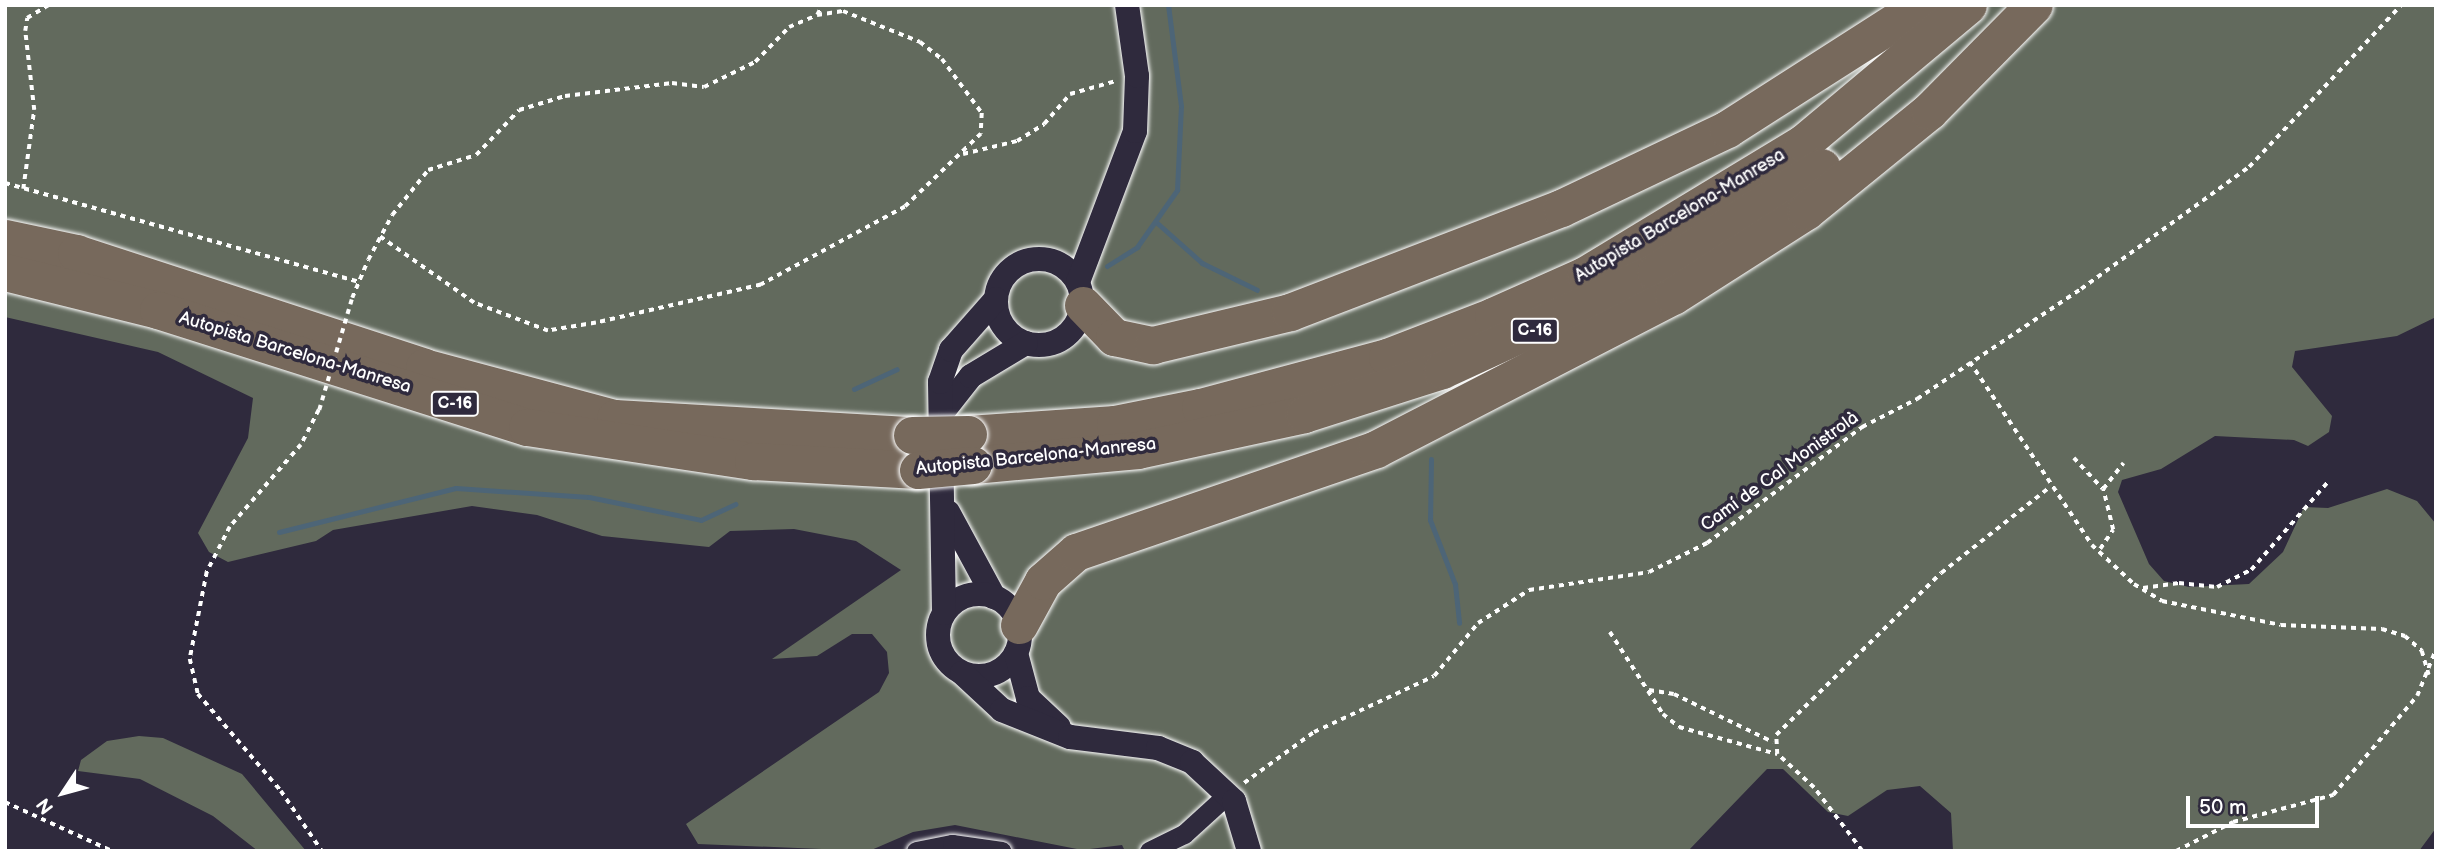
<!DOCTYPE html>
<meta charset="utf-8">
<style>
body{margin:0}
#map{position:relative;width:2441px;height:856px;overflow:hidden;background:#2f2a3d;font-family:"Balsamiq Sans",sans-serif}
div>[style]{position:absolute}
.green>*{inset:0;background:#626a5d}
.stream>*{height:5px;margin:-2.5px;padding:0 2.5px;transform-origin:2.5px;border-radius:2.5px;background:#4d6577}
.path>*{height:3.5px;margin-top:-1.75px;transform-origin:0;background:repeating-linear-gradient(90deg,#fff 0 5px,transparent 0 10px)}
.roads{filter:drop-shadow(0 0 2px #fff) drop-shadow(0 0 2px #fff)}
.minor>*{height:19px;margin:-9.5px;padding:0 9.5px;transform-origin:9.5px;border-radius:9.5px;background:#2f2a3d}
.tertiary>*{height:24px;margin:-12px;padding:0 12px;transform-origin:12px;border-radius:12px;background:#2f2a3d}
.tertiary>.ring{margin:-12px;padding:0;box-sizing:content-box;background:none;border:24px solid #2f2a3d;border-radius:50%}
.motorway>*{height:37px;margin:-18.5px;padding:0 18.5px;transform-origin:18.5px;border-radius:18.5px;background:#77695c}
.path-bridge>*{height:3.5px;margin-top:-1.75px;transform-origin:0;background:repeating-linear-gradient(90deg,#fff 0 5px,transparent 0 10px)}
.bridges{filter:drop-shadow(0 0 2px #fff) drop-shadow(0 0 2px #fff)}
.motorway-bridge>*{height:37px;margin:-18.5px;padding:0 18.5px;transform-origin:18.5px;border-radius:18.5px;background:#77695c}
span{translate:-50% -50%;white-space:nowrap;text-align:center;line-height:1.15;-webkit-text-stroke:7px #2f2a3d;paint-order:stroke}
.shield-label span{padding:2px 5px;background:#2f2a3d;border:2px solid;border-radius:5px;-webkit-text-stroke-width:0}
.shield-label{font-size:16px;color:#fff;font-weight:700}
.street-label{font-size:18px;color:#fff}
.frame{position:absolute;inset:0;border:7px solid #fff;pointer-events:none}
.north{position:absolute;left:28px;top:758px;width:70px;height:70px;-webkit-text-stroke:5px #2f2a3d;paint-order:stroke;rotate:234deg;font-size:19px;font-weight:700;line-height:28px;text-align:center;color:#fff}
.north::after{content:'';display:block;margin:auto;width:24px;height:32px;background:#fff;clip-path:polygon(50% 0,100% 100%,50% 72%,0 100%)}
.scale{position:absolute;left:2186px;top:796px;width:133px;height:32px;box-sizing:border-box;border:4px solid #fff;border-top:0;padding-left:9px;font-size:21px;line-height:24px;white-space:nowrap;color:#fff;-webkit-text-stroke:5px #2f2a3d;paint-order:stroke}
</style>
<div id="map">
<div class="green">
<i style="clip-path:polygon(5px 5px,2436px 5px,2436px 317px,2397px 336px,2295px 351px,2292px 367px,2332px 416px,2329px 432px,2308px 446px,2294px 440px,2215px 436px,2161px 469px,2122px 480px,2118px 492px,2149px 564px,2164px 581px,2189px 587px,2249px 584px,2283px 552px,2304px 507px,2328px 508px,2387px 489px,2417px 501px,2436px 524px,2436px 828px,2419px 851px,1953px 851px,1951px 813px,1920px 786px,1887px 790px,1848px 816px,1828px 812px,1783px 769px,1767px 769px,1688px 851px,1125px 851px,1122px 845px,1082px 850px,955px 825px,913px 832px,869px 851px,698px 844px,686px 824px,879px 692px,889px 673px,887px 652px,872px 634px,852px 634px,817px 656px,772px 659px,901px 570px,856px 541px,794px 529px,730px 531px,709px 547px,602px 536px,537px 515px,472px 506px,333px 530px,316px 541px,228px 562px,209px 552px,198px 533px,248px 438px,253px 398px,158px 352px,5px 317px)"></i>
<i style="clip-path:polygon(139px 736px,163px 738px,242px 774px,306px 851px,258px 851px,213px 816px,140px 779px,78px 771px,81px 760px,107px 741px)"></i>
</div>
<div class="stream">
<i style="left:1156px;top:222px;width:62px;rotate:41.7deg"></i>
<i style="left:1202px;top:263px;width:61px;rotate:26.1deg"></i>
<i style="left:1107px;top:266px;width:36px;rotate:-32deg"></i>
<i style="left:1137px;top:247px;width:70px;rotate:-54.9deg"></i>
<i style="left:1177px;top:190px;width:84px;rotate:-87.3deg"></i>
<i style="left:1181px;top:106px;width:102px;rotate:-97.3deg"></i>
<i style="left:854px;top:389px;width:47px;rotate:-24.9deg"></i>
<i style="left:1431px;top:459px;width:61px;rotate:90.9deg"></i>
<i style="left:1430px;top:520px;width:69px;rotate:68.7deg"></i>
<i style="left:1455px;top:584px;width:39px;rotate:84deg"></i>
<i style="left:279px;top:532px;width:182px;rotate:-14deg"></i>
<i style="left:456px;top:488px;width:133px;rotate:3.9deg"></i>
<i style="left:589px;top:497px;width:114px;rotate:11.6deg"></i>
<i style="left:701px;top:520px;width:38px;rotate:-25deg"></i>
</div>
<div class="path">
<i style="left:817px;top:15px;width:11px;rotate:-63deg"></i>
<i style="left:963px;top:154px;width:56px;rotate:-13.5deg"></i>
<i style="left:1017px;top:141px;width:32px;rotate:-32deg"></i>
<i style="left:1044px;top:124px;width:40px;rotate:-49deg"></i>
<i style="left:1070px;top:94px;width:48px;rotate:-15.8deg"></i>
<i style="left:5px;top:183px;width:368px;rotate:15.6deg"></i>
<i style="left:23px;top:189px;width:80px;rotate:-82.1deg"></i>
<i style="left:34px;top:110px;width:80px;rotate:-96.5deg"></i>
<i style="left:25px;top:31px;width:13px;rotate:-81deg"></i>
<i style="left:27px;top:18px;width:26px;rotate:-31deg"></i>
<i style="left:352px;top:298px;width:41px;rotate:-67.2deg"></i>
<i style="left:368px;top:260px;width:51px;rotate:-61.9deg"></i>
<i style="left:392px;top:215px;width:58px;rotate:-51.3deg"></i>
<i style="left:428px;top:170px;width:50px;rotate:-17.4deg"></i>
<i style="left:476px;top:155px;width:62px;rotate:-46.3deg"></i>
<i style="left:519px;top:110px;width:48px;rotate:-16.9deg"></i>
<i style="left:565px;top:96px;width:108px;rotate:-6.9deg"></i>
<i style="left:672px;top:83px;width:32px;rotate:7deg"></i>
<i style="left:704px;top:87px;width:57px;rotate:-26.1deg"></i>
<i style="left:755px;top:62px;width:49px;rotate:-45.8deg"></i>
<i style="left:789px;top:27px;width:30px;rotate:-23deg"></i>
<i style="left:817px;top:15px;width:26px;rotate:-9deg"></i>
<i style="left:843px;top:11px;width:83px;rotate:21.9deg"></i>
<i style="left:920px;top:42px;width:28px;rotate:38deg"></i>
<i style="left:942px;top:59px;width:67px;rotate:53.5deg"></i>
<i style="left:982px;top:113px;width:21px;rotate:93deg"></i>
<i style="left:981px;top:134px;width:105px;rotate:136.2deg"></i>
<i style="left:905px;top:207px;width:164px;rotate:151.6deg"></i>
<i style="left:761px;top:285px;width:169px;rotate:167deg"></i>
<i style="left:596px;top:323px;width:49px;rotate:170.5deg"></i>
<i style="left:548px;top:331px;width:79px;rotate:-159.3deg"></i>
<i style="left:474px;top:303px;width:115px;rotate:-144.9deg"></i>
<i style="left:1970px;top:362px;width:220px;rotate:56.3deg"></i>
<i style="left:2092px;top:545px;width:57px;rotate:42.9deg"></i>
<i style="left:2134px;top:584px;width:33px;rotate:31deg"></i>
<i style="left:2162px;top:601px;width:121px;rotate:11.4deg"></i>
<i style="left:2281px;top:625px;width:101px;rotate:2.3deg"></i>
<i style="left:2382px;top:629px;width:24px;rotate:17deg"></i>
<i style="left:2405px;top:636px;width:23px;rotate:41deg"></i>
<i style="left:2422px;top:651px;width:25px;rotate:74deg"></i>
<i style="left:319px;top:410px;width:39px;rotate:117deg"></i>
<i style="left:301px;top:445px;width:108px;rotate:130.9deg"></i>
<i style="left:230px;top:527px;width:51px;rotate:117.1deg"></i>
<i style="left:207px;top:572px;width:89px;rotate:101.1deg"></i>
<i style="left:190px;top:659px;width:36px;rotate:77deg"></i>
<i style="left:198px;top:694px;width:128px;rotate:49.4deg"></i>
<i style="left:281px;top:791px;width:73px;rotate:55.7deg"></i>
<i style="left:2074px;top:458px;width:42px;rotate:46.9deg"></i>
<i style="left:2100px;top:549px;width:23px;rotate:-56deg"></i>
<i style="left:2113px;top:530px;width:42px;rotate:-103.7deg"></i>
<i style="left:2103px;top:489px;width:33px;rotate:-52deg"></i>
<i style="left:2143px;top:588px;width:36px;rotate:-8deg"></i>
<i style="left:2179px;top:583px;width:38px;rotate:6deg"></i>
<i style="left:2217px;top:587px;width:38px;rotate:-27deg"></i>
<i style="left:2251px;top:570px;width:116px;rotate:-48.9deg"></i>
<i style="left:1610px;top:632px;width:98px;rotate:57.1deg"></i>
<i style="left:1663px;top:714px;width:21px;rotate:39deg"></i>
<i style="left:1679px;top:727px;width:102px;rotate:15.4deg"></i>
<i style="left:1649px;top:690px;width:25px;rotate:9deg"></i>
<i style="left:1674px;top:694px;width:110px;rotate:25.9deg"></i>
<i style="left:1244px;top:783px;width:87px;rotate:-36.1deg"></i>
<i style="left:1314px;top:732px;width:132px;rotate:-25deg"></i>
<i style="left:1434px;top:676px;width:69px;rotate:-50.3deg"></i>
<i style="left:1478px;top:623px;width:61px;rotate:-32.9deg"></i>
<i style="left:1529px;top:590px;width:121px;rotate:-8.5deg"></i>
<i style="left:1649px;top:572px;width:65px;rotate:-26.6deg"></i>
<i style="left:1707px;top:543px;width:194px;rotate:-36.8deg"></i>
<i style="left:1862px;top:427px;width:62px;rotate:-27deg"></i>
<i style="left:1917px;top:399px;width:197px;rotate:-33.9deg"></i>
<i style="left:2081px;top:289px;width:208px;rotate:-36deg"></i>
<i style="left:2249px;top:167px;width:222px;rotate:-46.8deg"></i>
<i style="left:5px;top:802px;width:118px;rotate:24.6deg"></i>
<i style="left:1862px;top:851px;width:79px;rotate:-127.3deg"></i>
<i style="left:1814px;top:788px;width:50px;rotate:-137.4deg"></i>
<i style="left:1777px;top:754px;width:19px;rotate:-93deg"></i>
<i style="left:1776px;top:735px;width:231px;rotate:-44.5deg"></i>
<i style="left:1941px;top:573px;width:139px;rotate:-38.3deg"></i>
<i style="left:2176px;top:851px;width:64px;rotate:-27deg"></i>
<i style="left:2233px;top:822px;width:104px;rotate:-15.1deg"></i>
<i style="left:2333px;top:795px;width:130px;rotate:-49.7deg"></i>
<i style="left:2417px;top:696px;width:51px;rotate:-68deg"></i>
</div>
<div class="roads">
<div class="minor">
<i style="left:916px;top:851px;width:37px;rotate:-11deg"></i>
<i style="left:952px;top:844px;width:50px;rotate:8deg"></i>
<i style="left:1149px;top:851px;width:39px;rotate:-26deg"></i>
<i style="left:1184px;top:834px;width:59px;rotate:-42.3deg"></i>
</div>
<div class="tertiary">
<i class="ring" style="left:996px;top:259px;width:62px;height:62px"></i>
<i style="left:1078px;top:282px;width:161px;rotate:-69.3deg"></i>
<i style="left:1135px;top:131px;width:55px;rotate:-87.9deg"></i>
<i style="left:1137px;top:76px;width:72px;rotate:-98deg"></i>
<i style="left:941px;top:414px;width:48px;rotate:-51.7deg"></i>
<i style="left:971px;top:376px;width:64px;rotate:-31deg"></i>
<i style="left:948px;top:512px;width:97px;rotate:61.6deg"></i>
<i class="ring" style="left:938px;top:594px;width:58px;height:58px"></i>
<i style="left:944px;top:613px;width:231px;rotate:-91deg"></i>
<i style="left:940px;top:382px;width:34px;rotate:-71deg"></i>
<i style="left:951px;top:350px;width:68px;rotate:-48.6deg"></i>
<i style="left:1016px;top:653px;width:47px;rotate:75.1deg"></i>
<i style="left:1028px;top:698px;width:42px;rotate:43.1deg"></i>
<i style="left:962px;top:673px;width:54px;rotate:42.8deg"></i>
<i style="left:1002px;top:710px;width:73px;rotate:21.7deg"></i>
<i style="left:1070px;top:737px;width:89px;rotate:7.1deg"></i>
<i style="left:1158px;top:748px;width:37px;rotate:22deg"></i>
<i style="left:1192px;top:762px;width:57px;rotate:42.9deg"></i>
<i style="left:1234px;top:801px;width:52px;rotate:73.3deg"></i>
</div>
<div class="motorway">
<i style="left:5px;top:238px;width:73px;rotate:11.9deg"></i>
<i style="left:76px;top:253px;width:366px;rotate:18.1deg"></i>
<i style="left:424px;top:367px;width:198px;rotate:15deg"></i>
<i style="left:615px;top:418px;width:297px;rotate:3.3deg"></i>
<i style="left:5px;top:272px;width:158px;rotate:13.9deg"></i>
<i style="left:158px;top:310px;width:387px;rotate:17.6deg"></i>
<i style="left:527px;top:427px;width:229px;rotate:8.6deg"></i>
<i style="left:753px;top:461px;width:165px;rotate:3.1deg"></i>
<i style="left:1083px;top:305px;width:45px;rotate:45.9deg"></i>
<i style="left:1114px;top:337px;width:40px;rotate:12deg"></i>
<i style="left:1153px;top:345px;width:141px;rotate:-13.5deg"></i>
<i style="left:1290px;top:312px;width:290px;rotate:-21deg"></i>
<i style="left:1561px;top:208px;width:184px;rotate:-25.4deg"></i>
<i style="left:1727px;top:129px;width:230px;rotate:-32.6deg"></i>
<i style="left:968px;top:434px;width:147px;rotate:-3.9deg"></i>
<i style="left:1115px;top:424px;width:87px;rotate:-11.3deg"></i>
<i style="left:1200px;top:407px;width:194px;rotate:-15deg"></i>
<i style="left:1387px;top:357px;width:114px;rotate:-21.1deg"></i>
<i style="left:1493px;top:316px;width:101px;rotate:-24deg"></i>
<i style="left:1585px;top:275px;width:255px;rotate:-31.2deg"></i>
<i style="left:1803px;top:143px;width:215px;rotate:-39.9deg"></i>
<i style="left:973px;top:465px;width:166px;rotate:-5.2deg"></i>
<i style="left:1138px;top:450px;width:170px;rotate:-12.2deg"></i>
<i style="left:1304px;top:414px;width:145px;rotate:-17.7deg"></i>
<i style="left:1442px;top:370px;width:234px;rotate:-24.7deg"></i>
<i style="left:1655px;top:272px;width:197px;rotate:-32.2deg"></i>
<i style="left:1019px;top:625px;width:50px;rotate:-61.4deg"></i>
<i style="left:1043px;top:581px;width:44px;rotate:-41.3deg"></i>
<i style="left:1076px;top:552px;width:317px;rotate:-18.9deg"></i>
<i style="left:1376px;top:449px;width:334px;rotate:-27.3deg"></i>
<i style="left:1673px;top:296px;width:158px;rotate:-32.6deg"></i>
<i style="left:1806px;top:211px;width:159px;rotate:-39.1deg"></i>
<i style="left:1929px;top:111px;width:149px;rotate:-45.3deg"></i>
</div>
</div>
<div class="path-bridge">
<i style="left:319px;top:410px;width:117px;rotate:-73.6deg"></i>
</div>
<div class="bridges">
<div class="motorway-bridge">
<i style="left:912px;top:435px;width:56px;rotate:-1deg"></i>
<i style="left:918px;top:470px;width:55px;rotate:-5.2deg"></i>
</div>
</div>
<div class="shield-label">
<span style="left:1535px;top:331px">C-16</span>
<span style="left:455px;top:404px">C-16</span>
</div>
<div class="street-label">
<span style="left:1680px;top:216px;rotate:-31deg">Autopista Barcelona-Manresa</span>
<span style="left:295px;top:353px;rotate:17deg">Autopista Barcelona-Manresa</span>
<span style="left:1036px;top:457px;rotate:-6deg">Autopista Barcelona-Manresa</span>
<span style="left:1780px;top:472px;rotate:-36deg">Camí de Cal Monistrolà</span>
</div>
<div class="frame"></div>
<div class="north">N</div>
<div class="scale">50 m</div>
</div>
